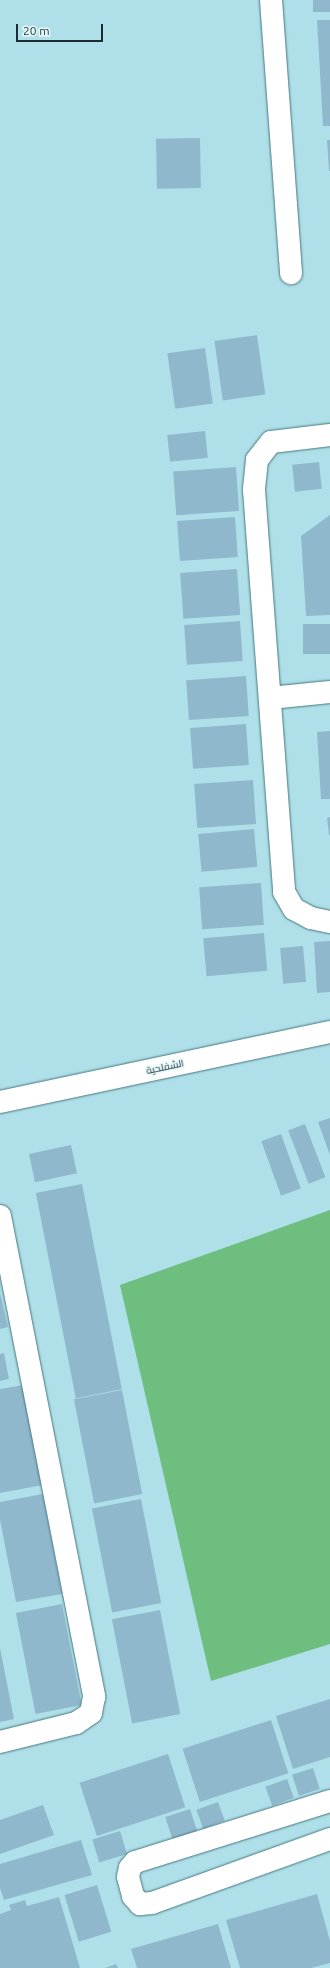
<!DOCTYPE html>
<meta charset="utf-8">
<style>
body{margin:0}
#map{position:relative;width:330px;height:1968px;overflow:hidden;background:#afe0e9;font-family:Ubuntu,Cairo,sans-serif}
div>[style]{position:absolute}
.green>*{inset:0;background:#6ebe80}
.building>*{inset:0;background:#90b8cd;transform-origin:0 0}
.roads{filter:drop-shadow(0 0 1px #48777f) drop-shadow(0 0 1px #48777f)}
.minor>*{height:22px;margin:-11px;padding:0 11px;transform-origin:11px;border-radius:11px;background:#fff}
span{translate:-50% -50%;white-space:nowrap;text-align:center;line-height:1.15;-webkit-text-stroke:3px #e7fbfe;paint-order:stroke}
.street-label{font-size:10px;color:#1a2e31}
.scale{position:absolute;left:16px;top:24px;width:87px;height:18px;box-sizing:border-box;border:2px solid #1a2e31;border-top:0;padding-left:5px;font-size:12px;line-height:14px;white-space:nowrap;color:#1a2e31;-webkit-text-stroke:3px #e7fbfe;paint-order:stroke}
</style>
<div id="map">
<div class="green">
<i style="clip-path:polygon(330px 1210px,330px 1644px,211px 1681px,120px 1285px)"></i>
</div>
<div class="building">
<i style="left:313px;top:0;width:17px;height:12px"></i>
<i style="clip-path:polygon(317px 20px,330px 20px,330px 126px,323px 126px)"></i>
<i style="left:200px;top:138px;width:50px;height:44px;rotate:89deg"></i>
<i style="clip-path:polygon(327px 140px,330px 140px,330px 171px,329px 171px)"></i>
<i style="left:257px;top:335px;width:60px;height:43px;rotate:82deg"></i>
<i style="left:205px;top:348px;width:56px;height:38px;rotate:82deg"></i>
<i style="left:205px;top:431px;width:27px;height:38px;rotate:84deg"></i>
<i style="left:319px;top:462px;width:27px;height:27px;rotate:84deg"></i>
<i style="left:236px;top:467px;width:44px;height:63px;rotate:86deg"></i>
<i style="clip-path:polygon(330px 515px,330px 615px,306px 616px,301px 536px)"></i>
<i style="left:235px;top:517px;width:40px;height:58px;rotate:86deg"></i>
<i style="left:237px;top:569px;width:46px;height:57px;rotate:86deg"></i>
<i style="left:240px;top:621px;width:40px;height:56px;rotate:86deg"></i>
<i style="left:330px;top:624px;width:30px;height:27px;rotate:90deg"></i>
<i style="left:246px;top:676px;width:40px;height:60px;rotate:86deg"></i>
<i style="left:246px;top:724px;width:41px;height:56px;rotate:86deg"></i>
<i style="clip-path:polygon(330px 731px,330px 799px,321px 799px,317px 732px)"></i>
<i style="left:253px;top:780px;width:44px;height:59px;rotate:86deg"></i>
<i style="clip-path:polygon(330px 817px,330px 835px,329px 835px,327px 818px)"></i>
<i style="left:254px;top:829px;width:38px;height:56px;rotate:85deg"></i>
<i style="left:261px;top:883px;width:42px;height:62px;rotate:86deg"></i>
<i style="left:264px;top:933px;width:38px;height:61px;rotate:85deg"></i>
<i style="clip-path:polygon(330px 941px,330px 992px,317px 993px,314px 942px)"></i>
<i style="left:303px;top:946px;width:36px;height:23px;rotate:85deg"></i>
<i style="clip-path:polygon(330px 1118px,330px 1155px,318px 1122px)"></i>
<i style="left:305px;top:1124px;width:57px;height:18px;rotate:69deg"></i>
<i style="left:281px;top:1134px;width:58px;height:21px;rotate:70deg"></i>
<i style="left:71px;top:1145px;width:29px;height:43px;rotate:78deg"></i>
<i style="left:82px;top:1184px;width:209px;height:47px;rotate:79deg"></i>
<i style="clip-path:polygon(0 1293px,8px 1327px,0 1329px)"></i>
<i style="clip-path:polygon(4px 1353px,9px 1379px,0 1381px,0 1354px)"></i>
<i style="clip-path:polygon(24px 1385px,43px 1485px,0 1493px,0 1389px)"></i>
<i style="left:122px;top:1390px;width:106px;height:49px;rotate:79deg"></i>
<i style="clip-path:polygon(43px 1494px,62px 1594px,16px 1602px,0 1520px,0 1502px)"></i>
<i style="left:141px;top:1499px;width:106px;height:50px;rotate:79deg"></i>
<i style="left:62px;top:1604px;width:103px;height:47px;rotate:79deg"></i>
<i style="left:160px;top:1610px;width:106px;height:49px;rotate:79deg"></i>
<i style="clip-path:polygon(0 1648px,14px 1719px,0 1722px)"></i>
<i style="clip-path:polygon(330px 1699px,330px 1757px,293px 1769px,276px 1716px)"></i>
<i style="left:271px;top:1720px;width:56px;height:93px;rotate:72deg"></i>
<i style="left:168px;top:1754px;width:56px;height:93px;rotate:72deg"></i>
<i style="left:313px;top:1768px;width:22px;height:22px;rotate:72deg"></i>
<i style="left:287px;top:1779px;width:20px;height:23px;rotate:70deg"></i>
<i style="left:218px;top:1802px;width:20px;height:23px;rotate:70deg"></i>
<i style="clip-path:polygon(43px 1805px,54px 1835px,0 1854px,0 1820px)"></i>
<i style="left:190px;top:1809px;width:25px;height:26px;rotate:72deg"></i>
<i style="left:120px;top:1831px;width:24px;height:29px;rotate:73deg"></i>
<i style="clip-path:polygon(81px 1840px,92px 1875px,4px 1900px,0 1888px,0 1864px)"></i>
<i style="left:97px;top:1885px;width:49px;height:34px;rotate:73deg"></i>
<i style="clip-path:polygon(317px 1894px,330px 1941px,330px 1963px,311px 1968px,240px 1968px,226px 1920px)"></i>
<i style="clip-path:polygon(59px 1897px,80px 1968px,0 1968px,0 1914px,11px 1910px,9px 1905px,25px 1900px,27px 1906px)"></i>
<i style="clip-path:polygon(218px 1924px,231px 1968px,137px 1968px,131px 1949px)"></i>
<i style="clip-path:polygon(116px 1964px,118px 1968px,105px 1968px)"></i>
</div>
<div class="roads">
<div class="minor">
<i style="left:271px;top:0;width:274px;rotate:85.8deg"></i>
<i style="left:330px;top:435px;width:59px;rotate:173.2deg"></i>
<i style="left:271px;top:442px;width:23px;rotate:128deg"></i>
<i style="left:257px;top:460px;width:30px;rotate:96deg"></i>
<i style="left:254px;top:490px;width:403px;rotate:85.7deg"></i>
<i style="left:284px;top:892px;width:20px;rotate:60deg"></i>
<i style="left:294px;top:909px;width:19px;rotate:28deg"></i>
<i style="left:311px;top:918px;width:19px;rotate:12deg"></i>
<i style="left:270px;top:698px;width:60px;rotate:-5.7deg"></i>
<i style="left:0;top:1102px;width:337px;rotate:-12deg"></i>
<i style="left:0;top:1216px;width:490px;rotate:78.9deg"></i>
<i style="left:94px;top:1697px;width:16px;rotate:101deg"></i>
<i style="left:91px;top:1713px;width:18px;rotate:146deg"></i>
<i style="left:76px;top:1723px;width:78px;rotate:166deg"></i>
<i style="left:330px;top:1801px;width:204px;rotate:162.6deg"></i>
<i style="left:135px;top:1862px;width:8px;rotate:130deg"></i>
<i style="left:130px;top:1868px;width:9px;rotate:103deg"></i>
<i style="left:128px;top:1877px;width:20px;rotate:75deg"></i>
<i style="left:133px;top:1896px;width:11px;rotate:49deg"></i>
<i style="left:140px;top:1904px;width:12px;rotate:-5deg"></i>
<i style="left:152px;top:1903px;width:189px;rotate:-19.8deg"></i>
</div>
</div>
<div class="street-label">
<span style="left:165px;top:1067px;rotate:-12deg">الشفلحية</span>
</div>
<div class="scale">20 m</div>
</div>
